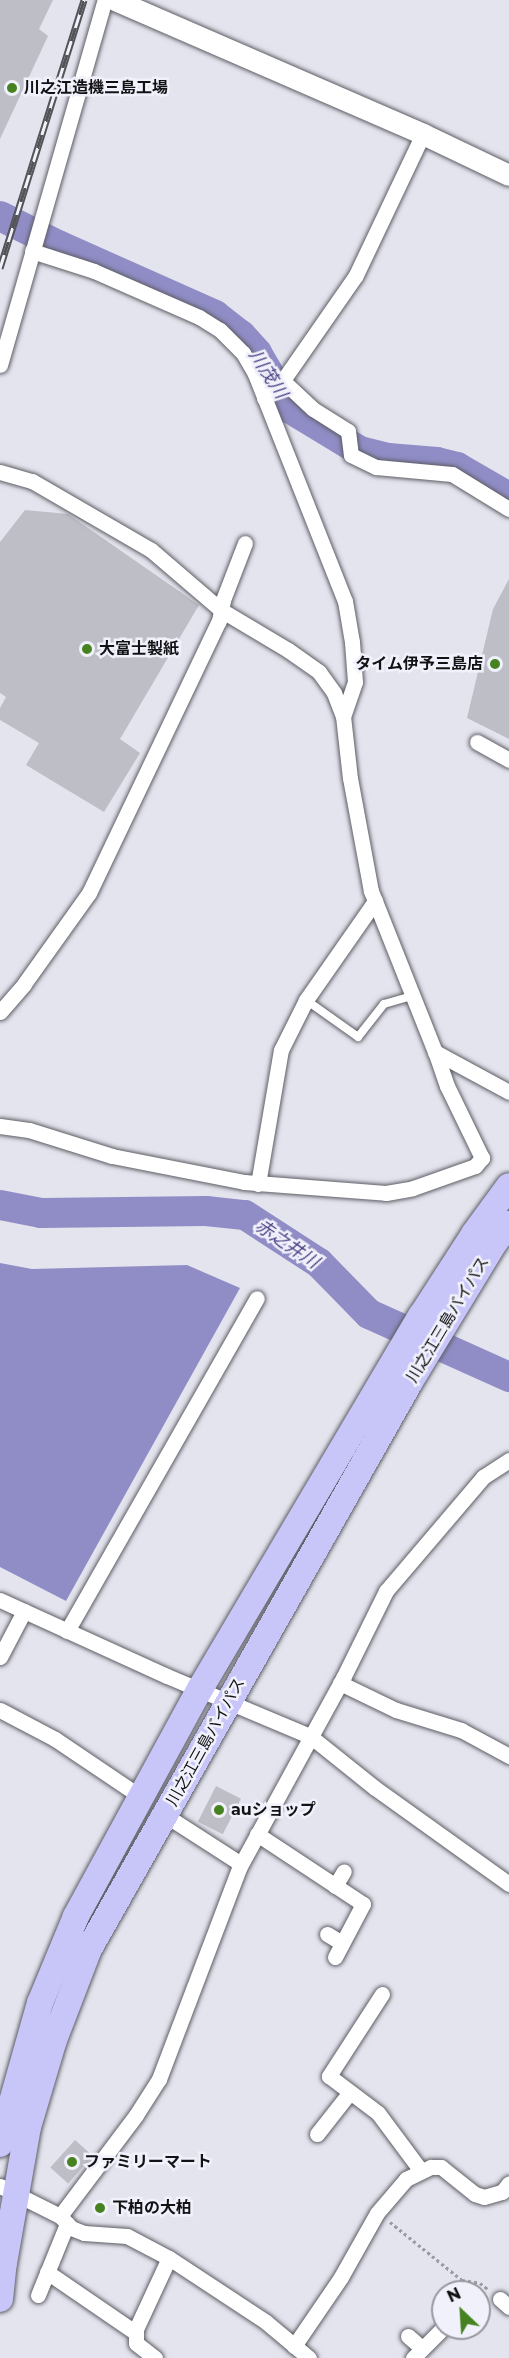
<!DOCTYPE html>
<meta charset="utf-8">
<style>
body{margin:0}
#map{position:relative;width:509px;height:2358px;overflow:hidden;background:#e4e4ee;font-family:Montserrat,"Noto Sans JP",sans-serif}
div>[style]{position:absolute}
.water>*{inset:0;background:#908dc6}
.river>*{height:30px;margin:-15px;padding:0 15px;transform-origin:15px;border-radius:15px;background:#908dc6}
.building>*{inset:0;background:#bebec7;transform-origin:0 0}
.path>*{height:3px;margin-top:-1.5px;transform-origin:0;background:repeating-linear-gradient(90deg,#9b9ba3 0 3px,transparent 0 6px)}
.roads{filter:drop-shadow(0 0 2px #5d5d65) drop-shadow(0 0 2px #5d5d65)}
.lane>*{height:8px;margin:-4px;padding:0 4px;transform-origin:4px;border-radius:4px;background:#fff}
.street>*{height:15px;margin:-7.5px;padding:0 7.5px;transform-origin:7.5px;border-radius:7.5px;background:#fff}
.secondary>*{height:21px;margin:-10.5px;padding:0 10.5px;transform-origin:10.5px;border-radius:10.5px;background:#fff}
.highway>*{height:26px;margin:-13px;padding:0 13px;transform-origin:13px;border-radius:13px;background:#c8c6f9}
.rail>*{height:7px;margin-top:-3.5px;transform-origin:0;background:repeating-linear-gradient(90deg,#f1f1fb 0 14px,#535358 0 28px);box-sizing:border-box;border-block:2px solid #535358}
.dots>*{width:16px;height:16px;translate:-50% -50%;box-sizing:border-box;border:3px solid #f1f1fb;border-radius:50%}
span{translate:-50% -50%;white-space:nowrap;text-align:center;line-height:1.15;-webkit-text-stroke:5px #f1f1fb;paint-order:stroke}
.poi-label{font-size:16px;color:#121215;font-weight:700}
.left{translate:0 -50%;text-align:left}
.right{translate:-100% -50%;text-align:right}
.street-label{font-size:16px;color:#121215}
.water-label{font-size:18px;color:#483f85;font-style:italic}
.north{position:absolute;left:431px;top:2280px;width:60px;height:60px;box-sizing:border-box;background:#f1f1fb;border:2px solid #98989f;border-radius:50%;rotate:335deg;font-size:16px;font-weight:700;line-height:24px;text-align:center;color:#121215}
.north::after{content:'';display:block;margin:auto;width:21px;height:27px;background:#468320;clip-path:polygon(50% 0,100% 100%,50% 72%,0 100%)}
</style>
<div id="map">
<div class="water">
<i style="clip-path:polygon(0 1263px,32px 1269px,187px 1265px,240px 1288px,66px 1601px,0 1567px)"></i>
</div>
<div class="river">
<i style="left:0;top:216px;width:65px;rotate:26.6deg"></i>
<i style="left:58px;top:245px;width:172px;rotate:24deg"></i>
<i style="left:215px;top:315px;width:33px;rotate:38deg"></i>
<i style="left:241px;top:335px;width:24px;rotate:48deg"></i>
<i style="left:257px;top:353px;width:64px;rotate:59.8deg"></i>
<i style="left:289px;top:408px;width:83px;rotate:31.2deg"></i>
<i style="left:360px;top:451px;width:29px;rotate:14deg"></i>
<i style="left:388px;top:458px;width:49px;rotate:4.7deg"></i>
<i style="left:437px;top:462px;width:21px;rotate:14deg"></i>
<i style="left:457px;top:467px;width:60px;rotate:30deg"></i>
<i style="left:0;top:1205px;width:42px;rotate:11deg"></i>
<i style="left:41px;top:1213px;width:165px;rotate:-0.7deg"></i>
<i style="left:206px;top:1211px;width:39px;rotate:6deg"></i>
<i style="left:245px;top:1215px;width:88px;rotate:33deg"></i>
<i style="left:319px;top:1263px;width:71px;rotate:45.6deg"></i>
<i style="left:369px;top:1314px;width:154px;rotate:24.2deg"></i>
</div>
<div class="building">
<i style="clip-path:polygon(0 0,53px 0,39px 29px,48px 36px,0 139px)"></i>
<i style="clip-path:polygon(25px 510px,68px 514px,199px 605px,120px 739px,140px 753px,104px 812px,26px 765px,39px 743px,0 720px,0 708px,6px 697px,0 693px,0 542px)"></i>
<i style="clip-path:polygon(509px 579px,509px 739px,467px 718px,493px 609px)"></i>
<i style="left:216px;top:1786px;width:28px;height:40px;rotate:27deg"></i>
<i style="left:75px;top:2140px;width:24px;height:37px;rotate:42deg"></i>
</div>
<div class="path">
<i style="left:390px;top:2222px;width:92px;rotate:38.9deg"></i>
<i style="left:462px;top:2280px;width:18px;rotate:9deg"></i>
<i style="left:480px;top:2283px;width:11px;rotate:38deg"></i>
</div>
<div class="roads">
<div class="lane">
<i style="left:306px;top:1000px;width:64px;rotate:35.4deg"></i>
<i style="left:358px;top:1037px;width:42px;rotate:-51.8deg"></i>
<i style="left:384px;top:1004px;width:29px;rotate:-16deg"></i>
</div>
<div class="street">
<i style="left:32px;top:251px;width:65px;rotate:17.9deg"></i>
<i style="left:94px;top:271px;width:115px;rotate:23.7deg"></i>
<i style="left:199px;top:317px;width:25px;rotate:32deg"></i>
<i style="left:220px;top:330px;width:33px;rotate:45deg"></i>
<i style="left:243px;top:353px;width:24px;rotate:60deg"></i>
<i style="left:255px;top:374px;width:244px;rotate:68.4deg"></i>
<i style="left:345px;top:601px;width:42px;rotate:80.3deg"></i>
<i style="left:352px;top:642px;width:40px;rotate:85.7deg"></i>
<i style="left:355px;top:682px;width:36px;rotate:109deg"></i>
<i style="left:0;top:365px;width:380px;rotate:-74deg"></i>
<i style="left:282px;top:380px;width:42px;rotate:43.1deg"></i>
<i style="left:313px;top:409px;width:41px;rotate:32.2deg"></i>
<i style="left:348px;top:431px;width:24px;rotate:83deg"></i>
<i style="left:351px;top:455px;width:28px;rotate:26deg"></i>
<i style="left:376px;top:467px;width:76px;rotate:5.3deg"></i>
<i style="left:452px;top:474px;width:67px;rotate:31.6deg"></i>
<i style="left:264px;top:398px;width:23px;rotate:-41deg"></i>
<i style="left:281px;top:383px;width:131px;rotate:-55.2deg"></i>
<i style="left:356px;top:275px;width:156px;rotate:-64.6deg"></i>
<i style="left:0;top:472px;width:33px;rotate:16deg"></i>
<i style="left:32px;top:481px;width:138px;rotate:30.1deg"></i>
<i style="left:151px;top:550px;width:92px;rotate:40.6deg"></i>
<i style="left:221px;top:610px;width:78px;rotate:30.8deg"></i>
<i style="left:288px;top:650px;width:38px;rotate:35deg"></i>
<i style="left:319px;top:672px;width:26px;rotate:54deg"></i>
<i style="left:334px;top:693px;width:25px;rotate:69deg"></i>
<i style="left:343px;top:716px;width:62px;rotate:83.6deg"></i>
<i style="left:350px;top:778px;width:115px;rotate:79.5deg"></i>
<i style="left:371px;top:891px;width:173px;rotate:68.3deg"></i>
<i style="left:435px;top:1052px;width:84px;rotate:28.4deg"></i>
<i style="left:477px;top:742px;width:37px;rotate:29deg"></i>
<i style="left:0;top:1012px;width:37px;rotate:-49deg"></i>
<i style="left:24px;top:984px;width:112px;rotate:-54.5deg"></i>
<i style="left:89px;top:893px;width:301px;rotate:-64.5deg"></i>
<i style="left:219px;top:621px;width:21px;rotate:-79deg"></i>
<i style="left:223px;top:600px;width:61px;rotate:-68.9deg"></i>
<i style="left:0;top:1126px;width:29px;rotate:8deg"></i>
<i style="left:29px;top:1130px;width:87px;rotate:17.4deg"></i>
<i style="left:112px;top:1156px;width:135px;rotate:11.1deg"></i>
<i style="left:244px;top:1182px;width:142px;rotate:4.4deg"></i>
<i style="left:386px;top:1193px;width:27px;rotate:-10deg"></i>
<i style="left:413px;top:1188px;width:66px;rotate:-19.5deg"></i>
<i style="left:475px;top:1166px;width:11px;rotate:-49deg"></i>
<i style="left:482px;top:1158px;width:80px;rotate:-115.9deg"></i>
<i style="left:447px;top:1086px;width:36px;rotate:-109deg"></i>
<i style="left:258px;top:1184px;width:136px;rotate:-80.3deg"></i>
<i style="left:281px;top:1050px;width:56px;rotate:-63.4deg"></i>
<i style="left:306px;top:1000px;width:121px;rotate:-55.1deg"></i>
<i style="left:0;top:1600px;width:183px;rotate:24.5deg"></i>
<i style="left:167px;top:1676px;width:155px;rotate:22.8deg"></i>
<i style="left:310px;top:1736px;width:83px;rotate:38.7deg"></i>
<i style="left:375px;top:1788px;width:165px;rotate:35.6deg"></i>
<i style="left:67px;top:1631px;width:383px;rotate:-60.3deg"></i>
<i style="left:0;top:1657px;width:52px;rotate:-62.4deg"></i>
<i style="left:340px;top:1683px;width:62px;rotate:25.7deg"></i>
<i style="left:396px;top:1710px;width:68px;rotate:17.1deg"></i>
<i style="left:461px;top:1730px;width:55px;rotate:28.4deg"></i>
<i style="left:0;top:1710px;width:62px;rotate:27.8deg"></i>
<i style="left:55px;top:1739px;width:104px;rotate:34deg"></i>
<i style="left:165px;top:1815px;width:90px;rotate:32.8deg"></i>
<i style="left:257px;top:1834px;width:127px;rotate:33.4deg"></i>
<i style="left:363px;top:1904px;width:60px;rotate:117.8deg"></i>
<i style="left:335px;top:1886px;width:17px;rotate:-59deg"></i>
<i style="left:327px;top:1934px;width:17px;rotate:31deg"></i>
<i style="left:382px;top:1994px;width:98px;rotate:122.9deg"></i>
<i style="left:329px;top:2076px;width:61px;rotate:37.1deg"></i>
<i style="left:378px;top:2113px;width:72px;rotate:53.4deg"></i>
<i style="left:317px;top:2134px;width:53px;rotate:-51.8deg"></i>
<i style="left:0;top:2186px;width:67px;rotate:26.6deg"></i>
<i style="left:60px;top:2216px;width:16px;rotate:47deg"></i>
<i style="left:71px;top:2228px;width:14px;rotate:21deg"></i>
<i style="left:84px;top:2233px;width:43px;rotate:4deg"></i>
<i style="left:127px;top:2236px;width:47px;rotate:27.6deg"></i>
<i style="left:169px;top:2258px;width:116px;rotate:33.4deg"></i>
<i style="left:266px;top:2322px;width:56px;rotate:39.9deg"></i>
<i style="left:60px;top:2216px;width:126px;rotate:-53deg"></i>
<i style="left:136px;top:2115px;width:43px;rotate:-57.4deg"></i>
<i style="left:159px;top:2079px;width:226px;rotate:-69.2deg"></i>
<i style="left:239px;top:1868px;width:217px;rotate:-61.3deg"></i>
<i style="left:343px;top:1678px;width:97px;rotate:-63.7deg"></i>
<i style="left:386px;top:1591px;width:150px;rotate:-49.6deg"></i>
<i style="left:483px;top:1477px;width:31px;rotate:-33deg"></i>
<i style="left:47px;top:2272px;width:108px;rotate:34.4deg"></i>
<i style="left:38px;top:2295px;width:77px;rotate:-67.8deg"></i>
<i style="left:500px;top:2299px;width:12px;rotate:42deg"></i>
<i style="left:408px;top:2336px;width:18px;rotate:41deg"></i>
<i style="left:294px;top:2346px;width:83px;rotate:-55.7deg"></i>
<i style="left:341px;top:2277px;width:73px;rotate:-60.6deg"></i>
<i style="left:377px;top:2213px;width:45px;rotate:-49.5deg"></i>
<i style="left:406px;top:2179px;width:28px;rotate:-26deg"></i>
<i style="left:431px;top:2167px;width:10px"></i>
<i style="left:441px;top:2167px;width:43px;rotate:38.5deg"></i>
<i style="left:475px;top:2194px;width:9px;rotate:18deg"></i>
<i style="left:484px;top:2197px;width:19px;rotate:-16deg"></i>
<i style="left:502px;top:2192px;width:11px;rotate:-52deg"></i>
<i style="left:155px;top:2358px;width:24px;rotate:-142deg"></i>
<i style="left:136px;top:2343px;width:14px;rotate:-90deg"></i>
<i style="left:136px;top:2329px;width:78px;rotate:-65.1deg"></i>
<i style="left:413px;top:2358px;width:42px;rotate:-45deg"></i>
</div>
<div class="secondary">
<i style="left:115px;top:0;width:336px;rotate:23.5deg"></i>
<i style="left:423px;top:134px;width:95px;rotate:25.5deg"></i>
</div>
<div class="highway">
<i style="left:0;top:2144px;width:147px;rotate:-74.2deg"></i>
<i style="left:40px;top:2003px;width:94px;rotate:-67.5deg"></i>
<i style="left:76px;top:1916px;width:259px;rotate:-61.4deg"></i>
<i style="left:200px;top:1689px;width:434px;rotate:-59.4deg"></i>
<i style="left:421px;top:1316px;width:98px;rotate:-57.1deg"></i>
<i style="left:474px;top:1234px;width:59px;rotate:-53.9deg"></i>
<i style="left:0;top:2299px;width:36px;rotate:-84deg"></i>
<i style="left:4px;top:2263px;width:138px;rotate:-80deg"></i>
<i style="left:28px;top:2127px;width:91px;rotate:-73.4deg"></i>
<i style="left:54px;top:2040px;width:97px;rotate:-69deg"></i>
<i style="left:89px;top:1949px;width:654px;rotate:-60.49deg"></i>
<i style="left:411px;top:1380px;width:162px;rotate:-58.7deg"></i>
<i style="left:495px;top:1242px;width:23px;rotate:-52deg"></i>
</div>
</div>
<div class="rail">
<i style="left:0;top:268px;width:281px;rotate:-72.6deg"></i>
</div>
<div class="dots">
<i style="left:12px;top:88px;background:#468320"></i>
<i style="left:87px;top:649px;background:#468320"></i>
<i style="left:495px;top:664px;background:#468320"></i>
<i style="left:219px;top:1810px;background:#468320"></i>
<i style="left:72px;top:2162px;background:#468320"></i>
<i style="left:100px;top:2208px;background:#468320"></i>
</div>
<div class="poi-label">
<span class="left" style="left:24px;top:88px">川之江造機三島工場</span>
<span class="left" style="left:99px;top:649px">大富士製紙</span>
<span class="right" style="left:483px;top:664px">タイム伊予三島店</span>
<span class="left" style="left:231px;top:1810px">auショップ</span>
<span class="left" style="left:84px;top:2162px">ファミリーマート</span>
<span class="left" style="left:112px;top:2208px">下柏の大柏</span>
</div>
<div class="street-label">
<span style="left:448px;top:1320px;rotate:-59deg">川之江三島バイパス</span>
<span style="left:206px;top:1742px;rotate:-61deg">川之江三島バイパス</span>
</div>
<div class="water-label">
<span style="left:268px;top:374px;rotate:57deg">川茂川</span>
<span style="left:287px;top:1244px;rotate:34deg">赤之井川</span>
</div>
<div class="north">N</div>
</div>
